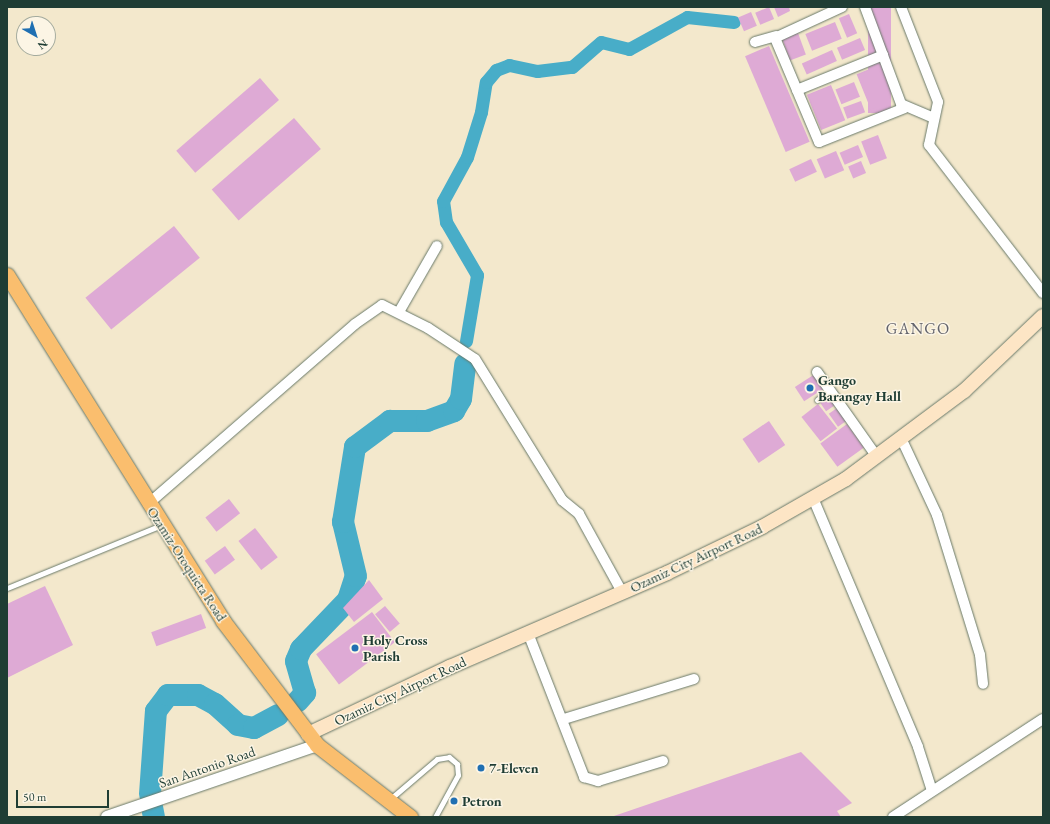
<!DOCTYPE html>
<style>
body{margin:0}
#map{position:relative;width:1050px;height:824px;overflow:hidden;background:#f3e8cc;font-family:"EB Garamond",serif}
div>[style]{position:absolute}
.canal>*{height:13px;margin:-6.5px;padding:0 6.5px;transform-origin:6.5px;border-radius:6.5px;background:#48adc8}
.river>*{height:22px;margin:-11px;padding:0 11px;transform-origin:11px;border-radius:11px;background:#48adc8}
.building>*{inset:0;background:#deaad5;transform-origin:0 0}
.roads{filter:drop-shadow(0 0 1px #697969) drop-shadow(0 0 1px #697969)}
.service>*{height:5px;margin:-2.5px;padding:0 2.5px;transform-origin:2.5px;border-radius:2.5px;background:#fff}
.minor>*{height:10px;margin:-5px;padding:0 5px;transform-origin:5px;border-radius:5px;background:#fff}
.tertiary>*{height:12px;margin:-6px;padding:0 6px;transform-origin:6px;border-radius:6px;background:#fff}
.secondary>*{height:14px;margin:-7px;padding:0 7px;transform-origin:7px;border-radius:7px;background:#fde5c5}
.primary>*{height:15px;margin:-7.5px;padding:0 7.5px;transform-origin:7.5px;border-radius:7.5px;background:#fabe6e}
.dots>*{width:11px;height:11px;translate:-50% -50%;box-sizing:border-box;border:2px solid #fcf5e5;border-radius:50%}
span{translate:-50% -50%;white-space:nowrap;text-align:center;line-height:1.15;-webkit-text-stroke:3px #fcf5e5;paint-order:stroke}
.poi-label{font-size:14px;color:#1f3d34;font-weight:700}
.left{translate:0 -50%;text-align:left}
.street-label{font-size:14px;color:#1f3d34}
.quarter-label{font-size:16px;color:#62636c;letter-spacing:1px}
.frame{position:absolute;inset:0;border:8px solid #1f3d34;pointer-events:none}
.north{position:absolute;left:16px;top:16px;width:40px;height:40px;box-sizing:border-box;background:#fcf5e5;border:1px solid #a4ab9e;border-radius:50%;rotate:141deg;font-size:11px;font-weight:700;line-height:16px;text-align:center;color:#1f3d34}
.north::after{content:'';display:block;margin:auto;width:14px;height:18px;background:#1f6fb2;clip-path:polygon(50% 0,100% 100%,50% 72%,0 100%)}
.scale{position:absolute;left:16px;top:790px;width:93px;height:18px;box-sizing:border-box;border:2px solid #1f3d34;border-top:0;padding-left:5px;font-size:12px;line-height:14px;white-space:nowrap;color:#1f3d34;-webkit-text-stroke:3px #fcf5e5;paint-order:stroke}
</style>
<div id="map">
<div class="canal">
<i style="left:466px;top:341px;width:67px;rotate:-80.5deg"></i>
<i style="left:477px;top:275px;width:61px;rotate:-120.3deg"></i>
<i style="left:446px;top:222px;width:21px;rotate:-98deg"></i>
<i style="left:443px;top:201px;width:50px;rotate:-61.4deg"></i>
<i style="left:467px;top:157px;width:47px;rotate:-72.7deg"></i>
<i style="left:481px;top:112px;width:30px;rotate:-81deg"></i>
<i style="left:486px;top:82px;width:16px;rotate:-50deg"></i>
<i style="left:496px;top:70px;width:14px;rotate:-21deg"></i>
<i style="left:509px;top:65px;width:29px;rotate:12deg"></i>
<i style="left:537px;top:71px;width:35px;rotate:-7deg"></i>
<i style="left:572px;top:67px;width:38px;rotate:-41deg"></i>
<i style="left:601px;top:42px;width:29px;rotate:14deg"></i>
<i style="left:629px;top:49px;width:66px;rotate:-28.9deg"></i>
<i style="left:687px;top:17px;width:47px;rotate:6.1deg"></i>
</div>
<div class="river">
<i style="left:298px;top:701px;width:11px;rotate:-49deg"></i>
<i style="left:305px;top:693px;width:33px;rotate:-106deg"></i>
<i style="left:296px;top:661px;width:13px;rotate:-67deg"></i>
<i style="left:301px;top:649px;width:68px;rotate:-46.2deg"></i>
<i style="left:348px;top:600px;width:25px;rotate:-72deg"></i>
<i style="left:356px;top:576px;width:56px;rotate:-103.5deg"></i>
<i style="left:343px;top:522px;width:76px;rotate:-80.9deg"></i>
<i style="left:355px;top:447px;width:44px;rotate:-36.6deg"></i>
<i style="left:390px;top:421px;width:37px"></i>
<i style="left:427px;top:421px;width:29px;rotate:-20deg"></i>
<i style="left:454px;top:411px;width:14px;rotate:-60deg"></i>
<i style="left:461px;top:399px;width:35px;rotate:-83deg"></i>
<i style="left:150px;top:794px;width:83px;rotate:-85.9deg"></i>
<i style="left:156px;top:711px;width:20px;rotate:-53deg"></i>
<i style="left:168px;top:695px;width:30px"></i>
<i style="left:198px;top:695px;width:19px;rotate:28deg"></i>
<i style="left:215px;top:704px;width:31px;rotate:42deg"></i>
<i style="left:238px;top:725px;width:16px;rotate:11deg"></i>
<i style="left:254px;top:728px;width:27px;rotate:-28deg"></i>
<i style="left:152px;top:807px;width:10px;rotate:79deg"></i>
</div>
<div class="building">
<i style="left:769px;top:7px;width:13px;height:15px;rotate:67deg"></i>
<i style="clip-path:polygon(774px 7px,789px 7px,790px 11px,778px 17px)"></i>
<i style="left:868px;top:7px;width:23px;height:106px"></i>
<i style="left:751px;top:12px;width:15px;height:14px;rotate:67deg"></i>
<i style="left:849px;top:14px;width:21px;height:11px;rotate:67deg"></i>
<i style="left:835px;top:22px;width:18px;height:32px;rotate:68deg"></i>
<i style="left:798px;top:33px;width:23px;height:17px;rotate:70deg"></i>
<i style="left:860px;top:38px;width:13px;height:25px;rotate:67deg"></i>
<i style="left:769px;top:46px;width:104px;height:26px;rotate:67deg"></i>
<i style="left:832px;top:50px;width:12px;height:33px;rotate:66deg"></i>
<i style="left:877px;top:66px;width:38px;height:22px;rotate:68deg"></i>
<i style="left:260px;top:78px;width:29px;height:111px;rotate:49deg"></i>
<i style="left:854px;top:82px;width:16px;height:20px;rotate:68deg"></i>
<i style="left:831px;top:85px;width:38px;height:26px;rotate:68deg"></i>
<i style="left:861px;top:101px;width:12px;height:19px;rotate:70deg"></i>
<i style="left:294px;top:118px;width:41px;height:109px;rotate:49deg"></i>
<i style="left:878px;top:135px;width:25px;height:18px;rotate:69deg"></i>
<i style="left:858px;top:145px;width:13px;height:20px;rotate:67deg"></i>
<i style="left:836px;top:151px;width:21px;height:21px;rotate:67deg"></i>
<i style="left:811px;top:159px;width:14px;height:24px;rotate:65deg"></i>
<i style="left:861px;top:161px;width:13px;height:14px;rotate:67deg"></i>
<i style="left:174px;top:226px;width:41px;height:114px;rotate:51deg"></i>
<i style="left:815px;top:374px;width:17px;height:24px;rotate:57deg"></i>
<i style="left:829px;top:396px;width:11px;height:11px;rotate:56deg"></i>
<i style="left:818px;top:404px;width:31px;height:21px;rotate:52deg"></i>
<i style="left:837px;top:408px;width:16px;height:10px;rotate:55deg"></i>
<i style="left:769px;top:421px;width:29px;height:32px;rotate:56deg"></i>
<i style="left:847px;top:424px;width:29px;height:33px;rotate:54deg"></i>
<i style="left:229px;top:499px;width:18px;height:30px;rotate:52deg"></i>
<i style="left:255px;top:528px;width:37px;height:21px;rotate:52deg"></i>
<i style="left:225px;top:546px;width:17px;height:25px;rotate:54deg"></i>
<i style="clip-path:polygon(369px 580px,383px 599px,354px 622px,343px 608px)"></i>
<i style="clip-path:polygon(45px 586px,73px 645px,7px 678px,7px 604px)"></i>
<i style="left:385px;top:606px;width:23px;height:13px;rotate:50deg"></i>
<i style="left:372px;top:612px;width:38px;height:70px;rotate:53deg"></i>
<i style="left:201px;top:614px;width:15px;height:53px;rotate:70deg"></i>
<i style="clip-path:polygon(801px 752px,852px 803px,837px 811px,841px 817px,611px 817px)"></i>
</div>
<div class="roads">
<div class="service">
<i style="left:817px;top:400px;width:16px;rotate:-38deg"></i>
<i style="left:7px;top:588px;width:166px;rotate:-22.2deg"></i>
<i style="left:389px;top:800px;width:63px;rotate:-40.5deg"></i>
<i style="left:437px;top:759px;width:12px;rotate:-9deg"></i>
<i style="left:449px;top:757px;width:11px;rotate:41deg"></i>
<i style="left:457px;top:764px;width:11px;rotate:85deg"></i>
<i style="left:458px;top:775px;width:48px;rotate:118.7deg"></i>
</div>
<div class="minor">
<i style="left:842px;top:7px;width:74px;rotate:155.2deg"></i>
<i style="left:775px;top:38px;width:113px;rotate:67.1deg"></i>
<i style="left:819px;top:142px;width:92px;rotate:-21.6deg"></i>
<i style="left:865px;top:7px;width:103px;rotate:69.6deg"></i>
<i style="left:901px;top:104px;width:36px;rotate:23deg"></i>
<i style="left:901px;top:7px;width:102px;rotate:68.7deg"></i>
<i style="left:938px;top:102px;width:44px;rotate:101.8deg"></i>
<i style="left:929px;top:145px;width:187px;rotate:52.4deg"></i>
<i style="left:755px;top:42px;width:22px;rotate:-16deg"></i>
<i style="left:797px;top:90px;width:93px;rotate:-22.1deg"></i>
<i style="left:399px;top:312px;width:76px;rotate:-60.1deg"></i>
<i style="left:817px;top:372px;width:104px;rotate:54.8deg"></i>
<i style="left:902px;top:440px;width:83px;rotate:65deg"></i>
<i style="left:937px;top:515px;width:146px;rotate:72.9deg"></i>
<i style="left:980px;top:655px;width:29px;rotate:84deg"></i>
<i style="left:813px;top:498px;width:270px;rotate:67.1deg"></i>
<i style="left:918px;top:747px;width:46px;rotate:72.3deg"></i>
<i style="left:148px;top:504px;width:274px;rotate:-41deg"></i>
<i style="left:355px;top:324px;width:33px;rotate:-35deg"></i>
<i style="left:382px;top:305px;width:51px;rotate:26.6deg"></i>
<i style="left:428px;top:328px;width:56px;rotate:33.4deg"></i>
<i style="left:475px;top:359px;width:166px;rotate:58.3deg"></i>
<i style="left:562px;top:500px;width:22px;rotate:39deg"></i>
<i style="left:579px;top:514px;width:89px;rotate:61.1deg"></i>
<i style="left:528px;top:633px;width:155px;rotate:68.7deg"></i>
<i style="left:584px;top:777px;width:15px;rotate:16deg"></i>
<i style="left:598px;top:781px;width:68px;rotate:-17.1deg"></i>
<i style="left:564px;top:719px;width:136px;rotate:-17.1deg"></i>
<i style="left:893px;top:817px;width:179px;rotate:-33.2deg"></i>
</div>
<div class="tertiary">
<i style="left:107px;top:817px;width:222px;rotate:-18.9deg"></i>
</div>
<div class="secondary">
<i style="left:308px;top:734px;width:157px;rotate:-25.3deg"></i>
<i style="left:450px;top:667px;width:236px;rotate:-23.4deg"></i>
<i style="left:667px;top:573px;width:106px;rotate:-25.8deg"></i>
<i style="left:762px;top:527px;width:97px;rotate:-29.7deg"></i>
<i style="left:846px;top:479px;width:147px;rotate:-36.7deg"></i>
<i style="left:964px;top:391px;width:109px;rotate:-43.5deg"></i>
</div>
<div class="primary">
<i style="left:7px;top:275px;width:408px;rotate:58deg"></i>
<i style="left:223px;top:621px;width:156px;rotate:52.8deg"></i>
<i style="left:317px;top:745px;width:118px;rotate:37.7deg"></i>
</div>
</div>
<div class="dots">
<i style="left:810px;top:388px;background:#1f6fb2"></i>
<i style="left:355px;top:648px;background:#1f6fb2"></i>
<i style="left:481px;top:768px;background:#1f6fb2"></i>
<i style="left:454px;top:801px;background:#1f6fb2"></i>
</div>
<div class="poi-label">
<span class="left" style="left:818px;top:388px">Gango<br>Barangay Hall</span>
<span class="left" style="left:363px;top:648px">Holy Cross<br>Parish</span>
<span class="left" style="left:489px;top:768px">7-Eleven</span>
<span class="left" style="left:462px;top:801px">Petron</span>
</div>
<div class="street-label">
<span style="left:696px;top:558px;rotate:-25deg">Ozamiz City Airport Road</span>
<span style="left:187px;top:564px;rotate:57deg">Ozamiz-Oroquieta Road</span>
<span style="left:400px;top:691px;rotate:-25deg">Ozamiz City Airport Road</span>
<span style="left:207px;top:767px;rotate:-19deg">San Antonio Road</span>
</div>
<div class="quarter-label">
<span style="left:918px;top:329px">GANGO</span>
</div>
<div class="frame"></div>
<div class="north">N</div>
<div class="scale">50 m</div>
</div>
